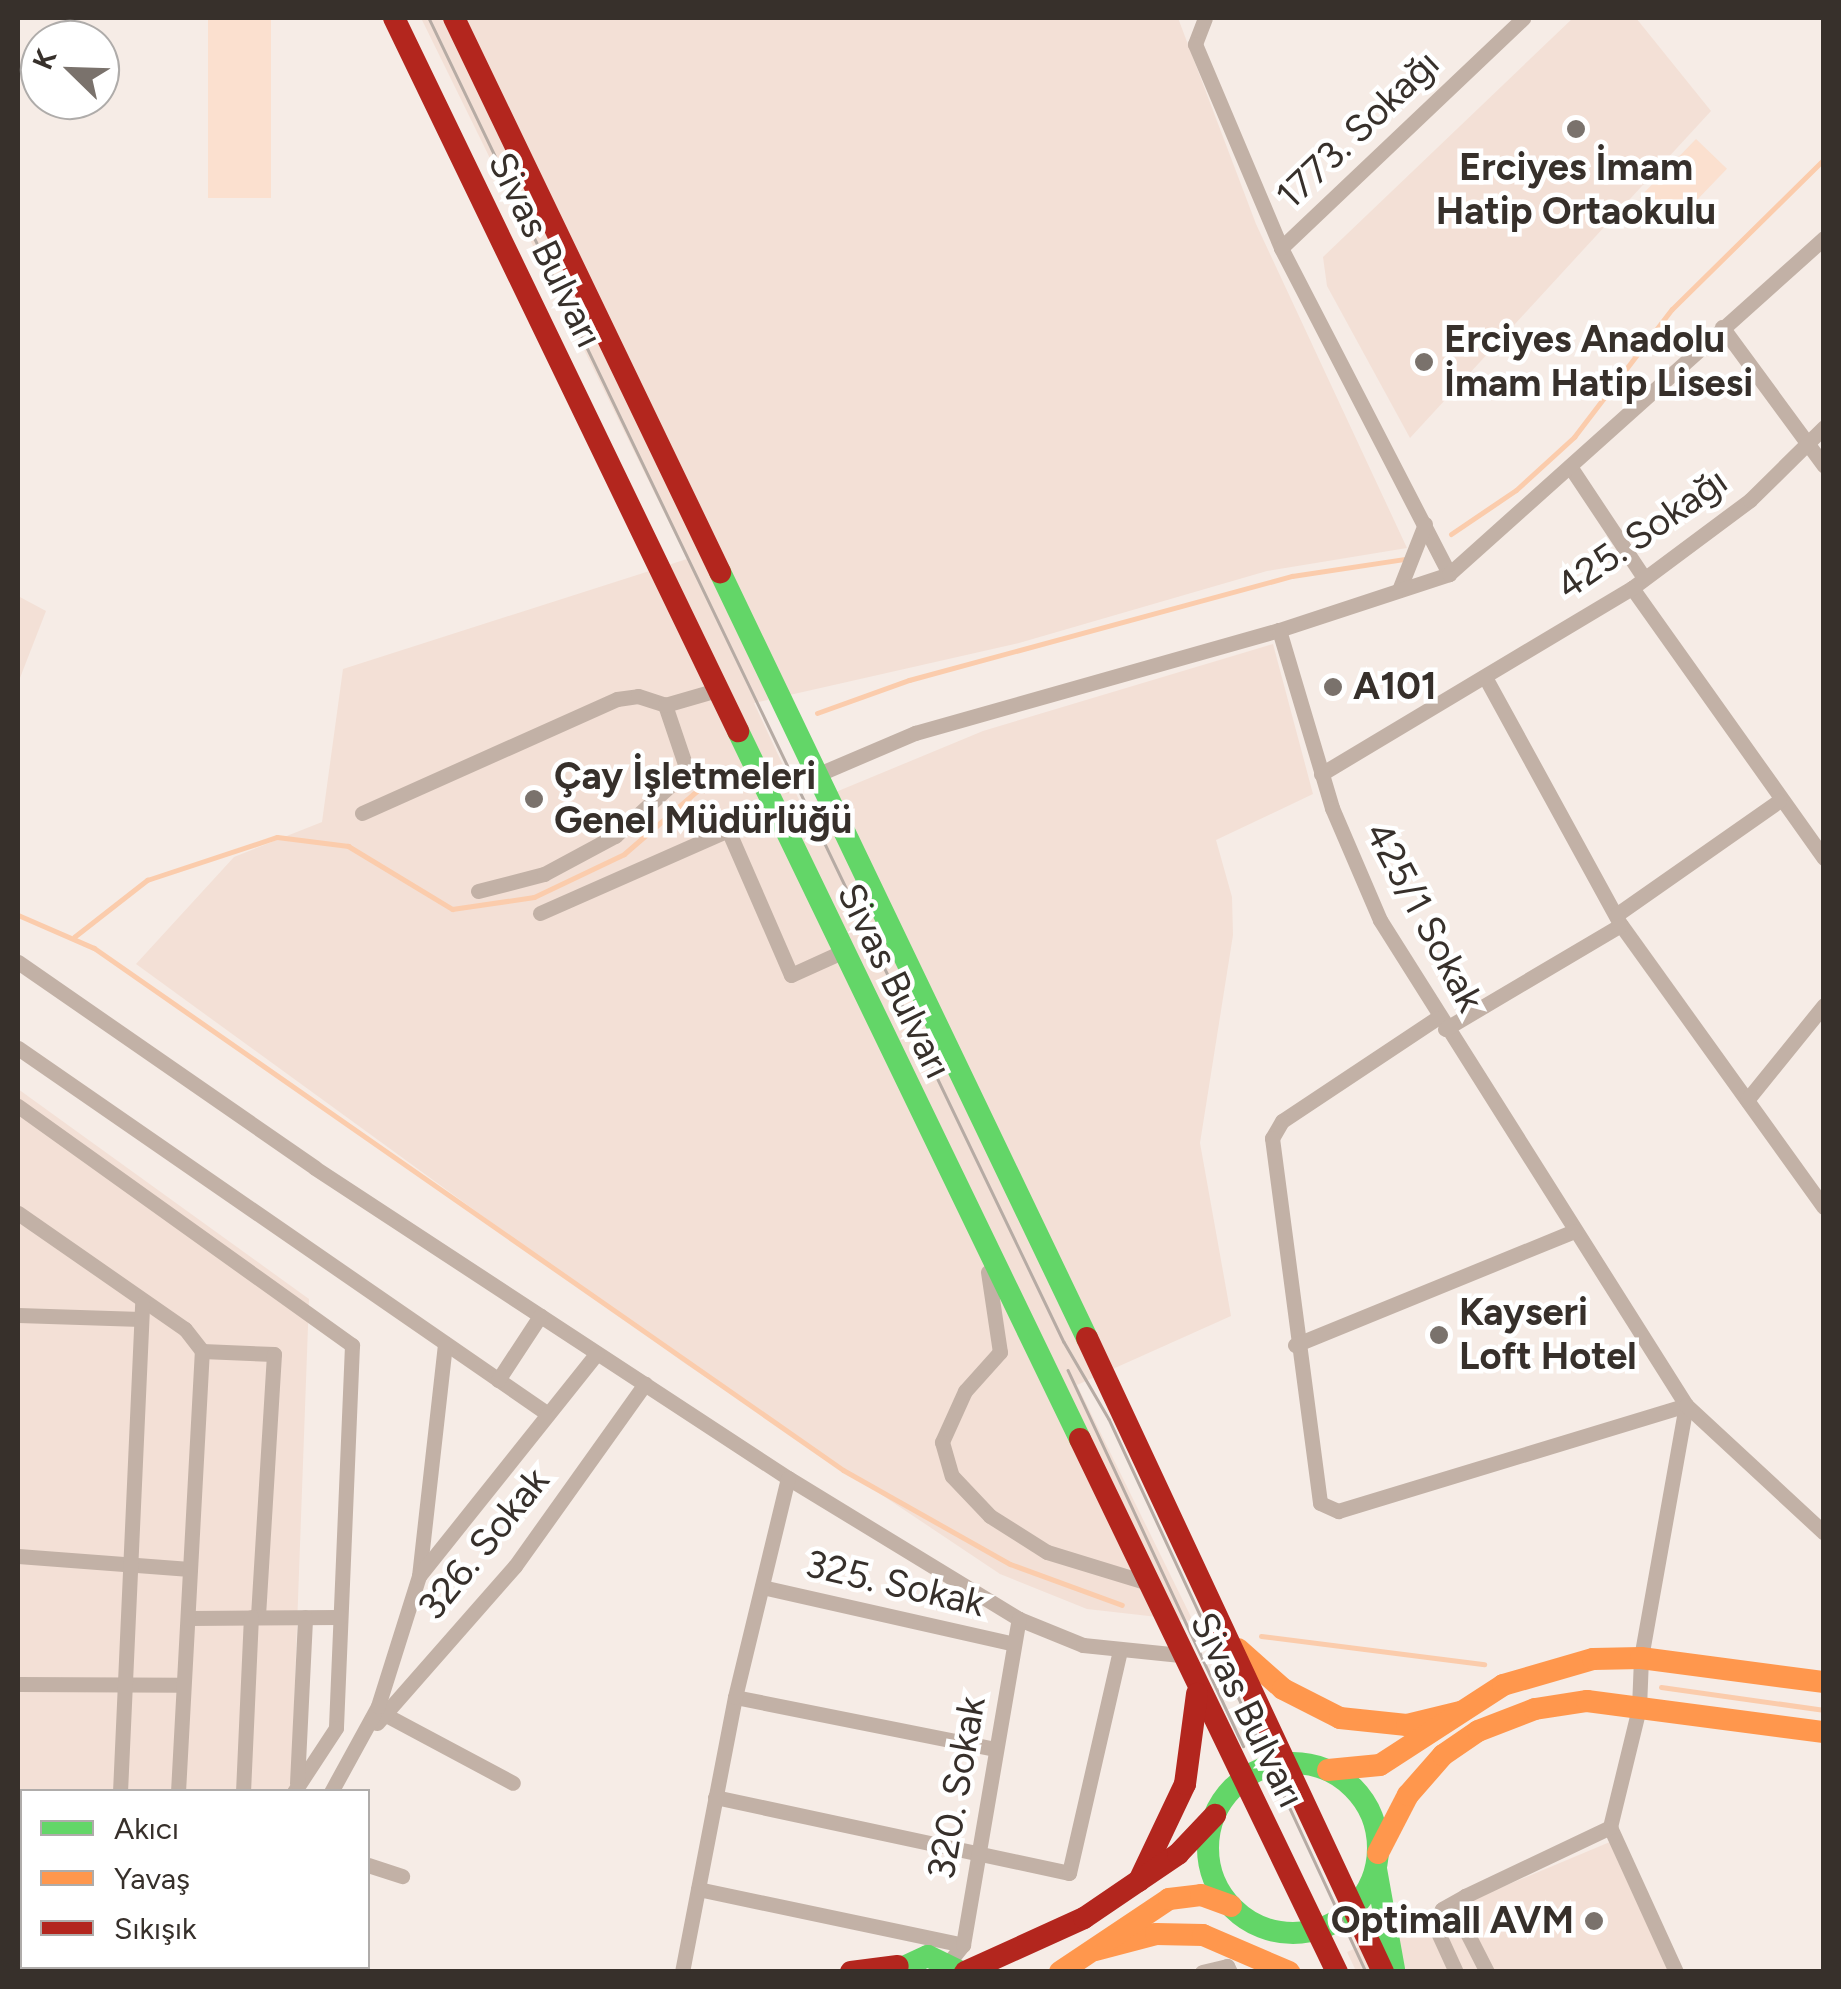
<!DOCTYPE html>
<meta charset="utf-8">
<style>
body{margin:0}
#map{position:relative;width:1841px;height:1989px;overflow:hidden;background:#f6ece6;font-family:Figtree,sans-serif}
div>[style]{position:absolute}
.built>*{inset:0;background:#f3e0d6}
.green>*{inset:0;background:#fbe0cf;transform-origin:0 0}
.stream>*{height:5px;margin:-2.5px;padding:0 2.5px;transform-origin:2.5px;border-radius:2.5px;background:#fbccac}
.street>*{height:15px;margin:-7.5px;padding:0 7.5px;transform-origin:7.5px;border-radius:7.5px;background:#c2b1a6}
.fast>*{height:22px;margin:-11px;padding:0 11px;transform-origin:11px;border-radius:11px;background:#63d668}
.fast>.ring{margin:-11px;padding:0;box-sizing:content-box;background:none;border:22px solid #63d668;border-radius:50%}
.slow>*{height:22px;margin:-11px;padding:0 11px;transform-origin:11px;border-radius:11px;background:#ff974d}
.jam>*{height:22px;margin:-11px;padding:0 11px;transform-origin:11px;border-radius:11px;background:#b3261e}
.tram>*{height:2.5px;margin:-1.25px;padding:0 1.25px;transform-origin:1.25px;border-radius:1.25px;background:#b6aba4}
.dots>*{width:28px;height:28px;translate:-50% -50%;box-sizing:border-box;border:5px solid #fff;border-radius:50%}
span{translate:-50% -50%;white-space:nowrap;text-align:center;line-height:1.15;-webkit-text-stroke:9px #fff;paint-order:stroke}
.street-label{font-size:38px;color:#37302b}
.poi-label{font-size:38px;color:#37302b;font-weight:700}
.left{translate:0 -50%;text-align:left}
.right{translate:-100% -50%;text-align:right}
.frame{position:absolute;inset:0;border:20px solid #37302b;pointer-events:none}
.legend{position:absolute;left:20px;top:1789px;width:350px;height:180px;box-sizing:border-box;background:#fff;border:2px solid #afacaa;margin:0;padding:12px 18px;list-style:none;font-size:30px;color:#37302b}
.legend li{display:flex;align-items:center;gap:20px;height:50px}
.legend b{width:50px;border:2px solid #afacaa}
.north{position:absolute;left:20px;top:20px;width:100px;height:100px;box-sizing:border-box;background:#fff;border:2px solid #afacaa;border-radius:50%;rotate:293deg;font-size:28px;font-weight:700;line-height:40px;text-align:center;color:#37302b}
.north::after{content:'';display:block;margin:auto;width:35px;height:45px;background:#7a726c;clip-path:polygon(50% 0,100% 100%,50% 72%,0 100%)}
</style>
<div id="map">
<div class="built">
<i style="clip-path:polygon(421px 18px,1178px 18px,1256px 224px,1407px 548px,1267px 571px,1019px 643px,754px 703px,802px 806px,983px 731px,1273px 644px,1313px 794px,1216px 840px,1232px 897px,1233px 935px,1200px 1143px,1231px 1316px,1077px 1385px,1193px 1621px,1087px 1609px,1000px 1574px,683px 1362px,136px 964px,234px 857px,322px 822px,343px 669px,687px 559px)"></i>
<i style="clip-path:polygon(1573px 18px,1636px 18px,1711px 111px,1410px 438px,1327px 286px,1323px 257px)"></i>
<i style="clip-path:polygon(18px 596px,46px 611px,18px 683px)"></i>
<i style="clip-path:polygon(18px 1089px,309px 1299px,291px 1791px,22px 1792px,22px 1966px,285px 1966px,285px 1971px,18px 1971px)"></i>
<i style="clip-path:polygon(1617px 1839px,1677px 1971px,1356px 1971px,1347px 1952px)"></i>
</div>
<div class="green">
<i style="left:208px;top:18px;width:63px;height:180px"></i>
<i style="left:1696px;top:139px;width:43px;height:81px;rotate:44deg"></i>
</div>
<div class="stream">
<i style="left:1451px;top:534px;width:78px;rotate:-34.1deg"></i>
<i style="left:1516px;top:490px;width:79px;rotate:-42.4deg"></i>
<i style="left:1574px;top:437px;width:161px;rotate:-52.6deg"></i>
<i style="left:1672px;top:309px;width:214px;rotate:-44.6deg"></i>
<i style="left:817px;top:713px;width:98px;rotate:-19.7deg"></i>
<i style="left:909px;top:680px;width:397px;rotate:-15.2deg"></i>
<i style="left:1292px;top:576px;width:113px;rotate:-8.6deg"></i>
<i style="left:18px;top:915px;width:83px;rotate:23.5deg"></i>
<i style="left:94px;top:948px;width:913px;rotate:34.87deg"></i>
<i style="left:843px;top:1470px;width:192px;rotate:29.4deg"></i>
<i style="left:1010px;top:1564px;width:119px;rotate:20.1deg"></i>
<i style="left:74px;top:937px;width:93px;rotate:-38deg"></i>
<i style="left:147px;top:880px;width:137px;rotate:-18.3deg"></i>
<i style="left:277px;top:837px;width:72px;rotate:7.2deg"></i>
<i style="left:348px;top:846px;width:122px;rotate:31.2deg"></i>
<i style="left:452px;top:909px;width:83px;rotate:-8.3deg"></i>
<i style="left:534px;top:897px;width:100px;rotate:-25.5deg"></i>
<i style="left:624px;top:854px;width:118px;rotate:-40.9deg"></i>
<i style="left:1261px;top:1636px;width:225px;rotate:7.2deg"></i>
<i style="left:1661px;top:1687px;width:165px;rotate:8deg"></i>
</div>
<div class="street">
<i style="left:1205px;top:18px;width:28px;rotate:111deg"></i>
<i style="left:1195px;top:44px;width:221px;rotate:67.1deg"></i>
<i style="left:1281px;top:248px;width:367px;rotate:62.7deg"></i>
<i style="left:1281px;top:248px;width:334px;rotate:-43.5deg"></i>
<i style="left:1722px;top:327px;width:172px;rotate:53.7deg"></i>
<i style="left:1571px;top:468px;width:132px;rotate:56.4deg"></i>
<i style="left:1632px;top:588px;width:331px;rotate:54.6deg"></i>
<i style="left:1399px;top:590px;width:71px;rotate:-68.5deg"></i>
<i style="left:1279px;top:630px;width:179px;rotate:-18.2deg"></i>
<i style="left:1449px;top:574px;width:504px;rotate:-41.86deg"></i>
<i style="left:1485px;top:677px;width:283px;rotate:61.3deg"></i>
<i style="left:1621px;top:925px;width:347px;rotate:54.3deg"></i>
<i style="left:1321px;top:774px;width:362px;rotate:-30.9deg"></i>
<i style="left:1632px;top:588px;width:147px;rotate:-36.7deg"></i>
<i style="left:1750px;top:500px;width:104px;rotate:-44.6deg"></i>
<i style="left:814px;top:776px;width:110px;rotate:-23.1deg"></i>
<i style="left:915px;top:733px;width:378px;rotate:-15.8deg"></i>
<i style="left:1279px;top:630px;width:186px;rotate:73.4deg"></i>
<i style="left:1332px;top:808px;width:122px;rotate:66.8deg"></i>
<i style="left:1380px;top:920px;width:573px;rotate:57.75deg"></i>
<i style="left:1686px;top:1405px;width:257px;rotate:100.1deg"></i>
<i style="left:1641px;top:1658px;width:50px;rotate:92.3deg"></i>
<i style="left:1639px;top:1708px;width:122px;rotate:103.7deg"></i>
<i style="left:1610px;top:1827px;width:159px;rotate:65.5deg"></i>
<i style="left:362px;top:813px;width:279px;rotate:-24.1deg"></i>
<i style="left:617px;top:699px;width:21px;rotate:-8deg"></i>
<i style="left:638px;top:696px;width:28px;rotate:18deg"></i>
<i style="left:478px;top:891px;width:68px;rotate:-14.4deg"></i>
<i style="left:544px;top:874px;width:81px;rotate:-28.2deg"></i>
<i style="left:615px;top:836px;width:98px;rotate:-42.5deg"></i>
<i style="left:687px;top:770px;width:69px;rotate:-108.7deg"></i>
<i style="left:665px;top:705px;width:54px;rotate:-16.1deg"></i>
<i style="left:540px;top:913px;width:206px;rotate:-23.8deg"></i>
<i style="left:728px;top:830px;width:158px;rotate:66.5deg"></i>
<i style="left:791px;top:975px;width:56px;rotate:-24.3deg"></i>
<i style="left:1616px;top:915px;width:199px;rotate:-35deg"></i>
<i style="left:18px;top:962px;width:361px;rotate:34.7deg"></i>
<i style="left:315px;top:1168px;width:566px;rotate:33.24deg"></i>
<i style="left:788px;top:1478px;width:271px;rotate:31.4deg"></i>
<i style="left:1019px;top:1619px;width:69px;rotate:22.1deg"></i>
<i style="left:1083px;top:1645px;width:98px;rotate:5.9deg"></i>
<i style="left:1437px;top:1018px;width:186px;rotate:146.4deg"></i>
<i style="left:1282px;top:1121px;width:20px;rotate:120deg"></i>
<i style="left:1272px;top:1138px;width:368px;rotate:82.5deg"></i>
<i style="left:1320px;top:1503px;width:20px;rotate:24deg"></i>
<i style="left:1338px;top:1511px;width:364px;rotate:-16.9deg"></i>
<i style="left:1686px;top:1405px;width:188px;rotate:42.8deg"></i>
<i style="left:1445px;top:1029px;width:204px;rotate:-30.6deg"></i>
<i style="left:18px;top:1048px;width:644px;rotate:34.63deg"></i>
<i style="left:1747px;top:1100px;width:122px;rotate:-51deg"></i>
<i style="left:18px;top:1106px;width:411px;rotate:35.6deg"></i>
<i style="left:352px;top:1345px;width:383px;rotate:92.4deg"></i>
<i style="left:336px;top:1728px;width:77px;rotate:123.3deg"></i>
<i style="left:18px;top:1213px;width:203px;rotate:34.8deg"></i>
<i style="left:185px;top:1329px;width:28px;rotate:52deg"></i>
<i style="left:988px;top:1272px;width:81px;rotate:81.5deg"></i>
<i style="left:1000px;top:1352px;width:52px;rotate:131.9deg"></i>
<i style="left:965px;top:1391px;width:56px;rotate:114.3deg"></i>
<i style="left:942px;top:1442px;width:35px;rotate:74deg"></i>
<i style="left:952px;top:1476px;width:55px;rotate:46.5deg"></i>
<i style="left:990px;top:1516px;width:67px;rotate:32.3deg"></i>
<i style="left:1047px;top:1552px;width:102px;rotate:17deg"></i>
<i style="left:18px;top:1315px;width:123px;rotate:1.9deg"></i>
<i style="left:1295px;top:1345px;width:301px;rotate:-22.2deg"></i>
<i style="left:202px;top:1351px;width:72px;rotate:2.4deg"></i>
<i style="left:274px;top:1354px;width:263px;rotate:93.5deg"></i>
<i style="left:498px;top:1380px;width:77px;rotate:-56.7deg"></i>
<i style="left:18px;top:1556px;width:172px;rotate:4.3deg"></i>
<i style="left:419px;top:1576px;width:234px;rotate:-83.6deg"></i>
<i style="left:762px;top:1587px;width:258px;rotate:12.7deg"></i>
<i style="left:189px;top:1618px;width:151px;rotate:-0.4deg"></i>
<i style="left:18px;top:1684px;width:165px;rotate:0.3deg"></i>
<i style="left:735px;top:1697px;width:266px;rotate:11.3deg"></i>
<i style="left:384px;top:1714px;width:146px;rotate:28.1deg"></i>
<i style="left:377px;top:1723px;width:209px;rotate:-48.7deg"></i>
<i style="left:515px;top:1566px;width:224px;rotate:-54.5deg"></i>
<i style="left:297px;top:1783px;width:166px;rotate:-87.2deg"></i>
<i style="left:120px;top:1792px;width:489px;rotate:-87.4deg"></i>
<i style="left:178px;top:1792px;width:442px;rotate:-86.9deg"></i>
<i style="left:243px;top:1792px;width:175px;rotate:-87.4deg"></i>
<i style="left:331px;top:1792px;width:98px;rotate:-61.3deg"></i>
<i style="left:378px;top:1706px;width:136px;rotate:-72.5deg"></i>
<i style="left:419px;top:1576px;width:285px;rotate:-51.4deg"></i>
<i style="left:715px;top:1797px;width:362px;rotate:12.1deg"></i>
<i style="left:1069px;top:1873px;width:228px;rotate:-77.1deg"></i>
<i style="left:368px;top:1865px;width:36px;rotate:18deg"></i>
<i style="left:698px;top:1889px;width:271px;rotate:11.9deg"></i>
<i style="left:949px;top:1962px;width:22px;rotate:-51deg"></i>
<i style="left:963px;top:1945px;width:331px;rotate:-80.3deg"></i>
<i style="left:277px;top:1966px;width:6px;rotate:90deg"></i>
<i style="left:113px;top:1972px;width:6px;rotate:-90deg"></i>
<i style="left:170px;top:1972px;width:6px;rotate:-90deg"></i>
<i style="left:236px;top:1972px;width:6px;rotate:-90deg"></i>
<i style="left:682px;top:1972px;width:280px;rotate:-79.1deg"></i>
<i style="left:735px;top:1697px;width:225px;rotate:-76.4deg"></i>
<i style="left:1202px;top:1972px;width:26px;rotate:-13deg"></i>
<i style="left:1227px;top:1966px;width:7px;rotate:63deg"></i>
<i style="left:1456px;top:1972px;width:51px;rotate:-114.5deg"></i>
<i style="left:1435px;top:1926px;width:18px;rotate:-68deg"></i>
<i style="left:1442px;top:1909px;width:26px;rotate:-29deg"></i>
<i style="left:1487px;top:1972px;width:62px;rotate:-117deg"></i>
<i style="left:1459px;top:1917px;width:22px;rotate:-74deg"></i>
<i style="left:1465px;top:1896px;width:161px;rotate:-25.4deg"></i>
</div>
<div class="fast">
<i style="left:720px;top:572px;width:849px;rotate:64.4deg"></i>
<i style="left:738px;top:731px;width:786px;rotate:64.22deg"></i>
<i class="ring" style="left:1208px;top:1763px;width:148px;height:148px"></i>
<i style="left:1376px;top:1869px;width:102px;rotate:79.8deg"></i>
<i style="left:893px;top:1972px;width:38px;rotate:-25deg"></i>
<i style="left:928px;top:1956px;width:37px;rotate:26deg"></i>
</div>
<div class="slow">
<i style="left:1238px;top:1649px;width:60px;rotate:41.6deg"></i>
<i style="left:1283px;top:1689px;width:64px;rotate:27deg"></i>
<i style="left:1340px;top:1718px;width:67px;rotate:6deg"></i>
<i style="left:1407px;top:1725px;width:55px;rotate:-13.8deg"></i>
<i style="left:1328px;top:1770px;width:52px;rotate:-5.5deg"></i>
<i style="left:1380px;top:1765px;width:147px;rotate:-33deg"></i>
<i style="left:1503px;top:1685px;width:94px;rotate:-16.1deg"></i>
<i style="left:1593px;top:1659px;width:48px;rotate:-1.2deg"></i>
<i style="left:1641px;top:1658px;width:185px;rotate:7.5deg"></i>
<i style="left:1378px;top:1853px;width:65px;rotate:-62.7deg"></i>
<i style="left:1408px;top:1795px;width:53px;rotate:-48.8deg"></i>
<i style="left:1443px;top:1755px;width:42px;rotate:-34.4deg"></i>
<i style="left:1478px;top:1731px;width:61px;rotate:-21.1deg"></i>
<i style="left:1535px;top:1709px;width:53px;rotate:-8.7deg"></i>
<i style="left:1587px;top:1701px;width:239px;rotate:7.5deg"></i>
<i style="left:1095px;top:1950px;width:63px;rotate:-14.7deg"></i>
<i style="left:1156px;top:1934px;width:47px;rotate:1.2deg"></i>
<i style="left:1203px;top:1935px;width:94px;rotate:23.3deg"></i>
<i style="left:1060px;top:1972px;width:131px;rotate:-33.8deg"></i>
<i style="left:1169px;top:1899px;width:32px;rotate:-7deg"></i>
<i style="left:1201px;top:1895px;width:32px;rotate:20deg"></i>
</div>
<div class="jam">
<i style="left:394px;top:18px;width:792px;rotate:64.24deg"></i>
<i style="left:454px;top:18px;width:615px;rotate:64.35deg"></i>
<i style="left:1087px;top:1338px;width:700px;rotate:64.97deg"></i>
<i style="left:1080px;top:1439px;width:592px;rotate:64.26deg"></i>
<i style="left:1139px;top:1881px;width:107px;rotate:-64.6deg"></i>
<i style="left:1185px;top:1784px;width:91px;rotate:-82.4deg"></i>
<i style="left:851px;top:1972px;width:47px;rotate:-7.3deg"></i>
<i style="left:965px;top:1972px;width:131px;rotate:-24.4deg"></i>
<i style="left:1084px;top:1918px;width:114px;rotate:-34.2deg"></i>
<i style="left:1178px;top:1854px;width:54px;rotate:-46.5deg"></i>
</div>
<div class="tram">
<i style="left:429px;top:18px;width:1468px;rotate:64.38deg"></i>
<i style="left:1064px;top:1342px;width:89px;rotate:59.7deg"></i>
<i style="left:1109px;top:1419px;width:610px;rotate:65.07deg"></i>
<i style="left:1068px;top:1370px;width:415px;rotate:65deg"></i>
</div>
<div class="dots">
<i style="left:1576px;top:129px;background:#7a726c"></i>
<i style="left:1424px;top:362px;background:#7a726c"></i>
<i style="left:1333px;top:687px;background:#7a726c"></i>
<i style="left:534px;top:799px;background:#7a726c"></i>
<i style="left:1439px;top:1335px;background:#7a726c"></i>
<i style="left:1594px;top:1921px;background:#7a726c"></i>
</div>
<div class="street-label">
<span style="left:1358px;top:130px;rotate:-44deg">1773. Sokağı</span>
<span style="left:545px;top:250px;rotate:64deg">Sivas Bulvarı</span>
<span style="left:1642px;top:534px;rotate:-35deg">425. Sokağı</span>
<span style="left:1424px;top:917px;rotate:62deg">425/1 Sokak</span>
<span style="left:894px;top:981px;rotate:64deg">Sivas Bulvarı</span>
<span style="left:484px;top:1544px;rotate:-51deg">326. Sokak</span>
<span style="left:895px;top:1584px;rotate:13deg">325. Sokak</span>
<span style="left:1247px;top:1710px;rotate:64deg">Sivas Bulvarı</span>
<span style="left:957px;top:1788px;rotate:-80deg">320. Sokak</span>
</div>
<div class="poi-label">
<span style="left:1576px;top:190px">Erciyes İmam<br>Hatip Ortaokulu</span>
<span class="left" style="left:1444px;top:362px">Erciyes Anadolu<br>İmam Hatip Lisesi</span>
<span class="left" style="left:1353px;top:687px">A101</span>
<span class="left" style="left:554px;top:799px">Çay İşletmeleri<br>Genel Müdürlüğü</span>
<span class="left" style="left:1459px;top:1335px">Kayseri<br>Loft Hotel</span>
<span class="right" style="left:1574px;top:1921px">Optimall AVM</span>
</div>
<div class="frame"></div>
<ul class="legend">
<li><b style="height:12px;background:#63d668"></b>Akıcı</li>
<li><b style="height:12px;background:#ff974d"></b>Yavaş</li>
<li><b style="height:12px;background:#b3261e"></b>Sıkışık</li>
</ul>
<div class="north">K</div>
</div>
